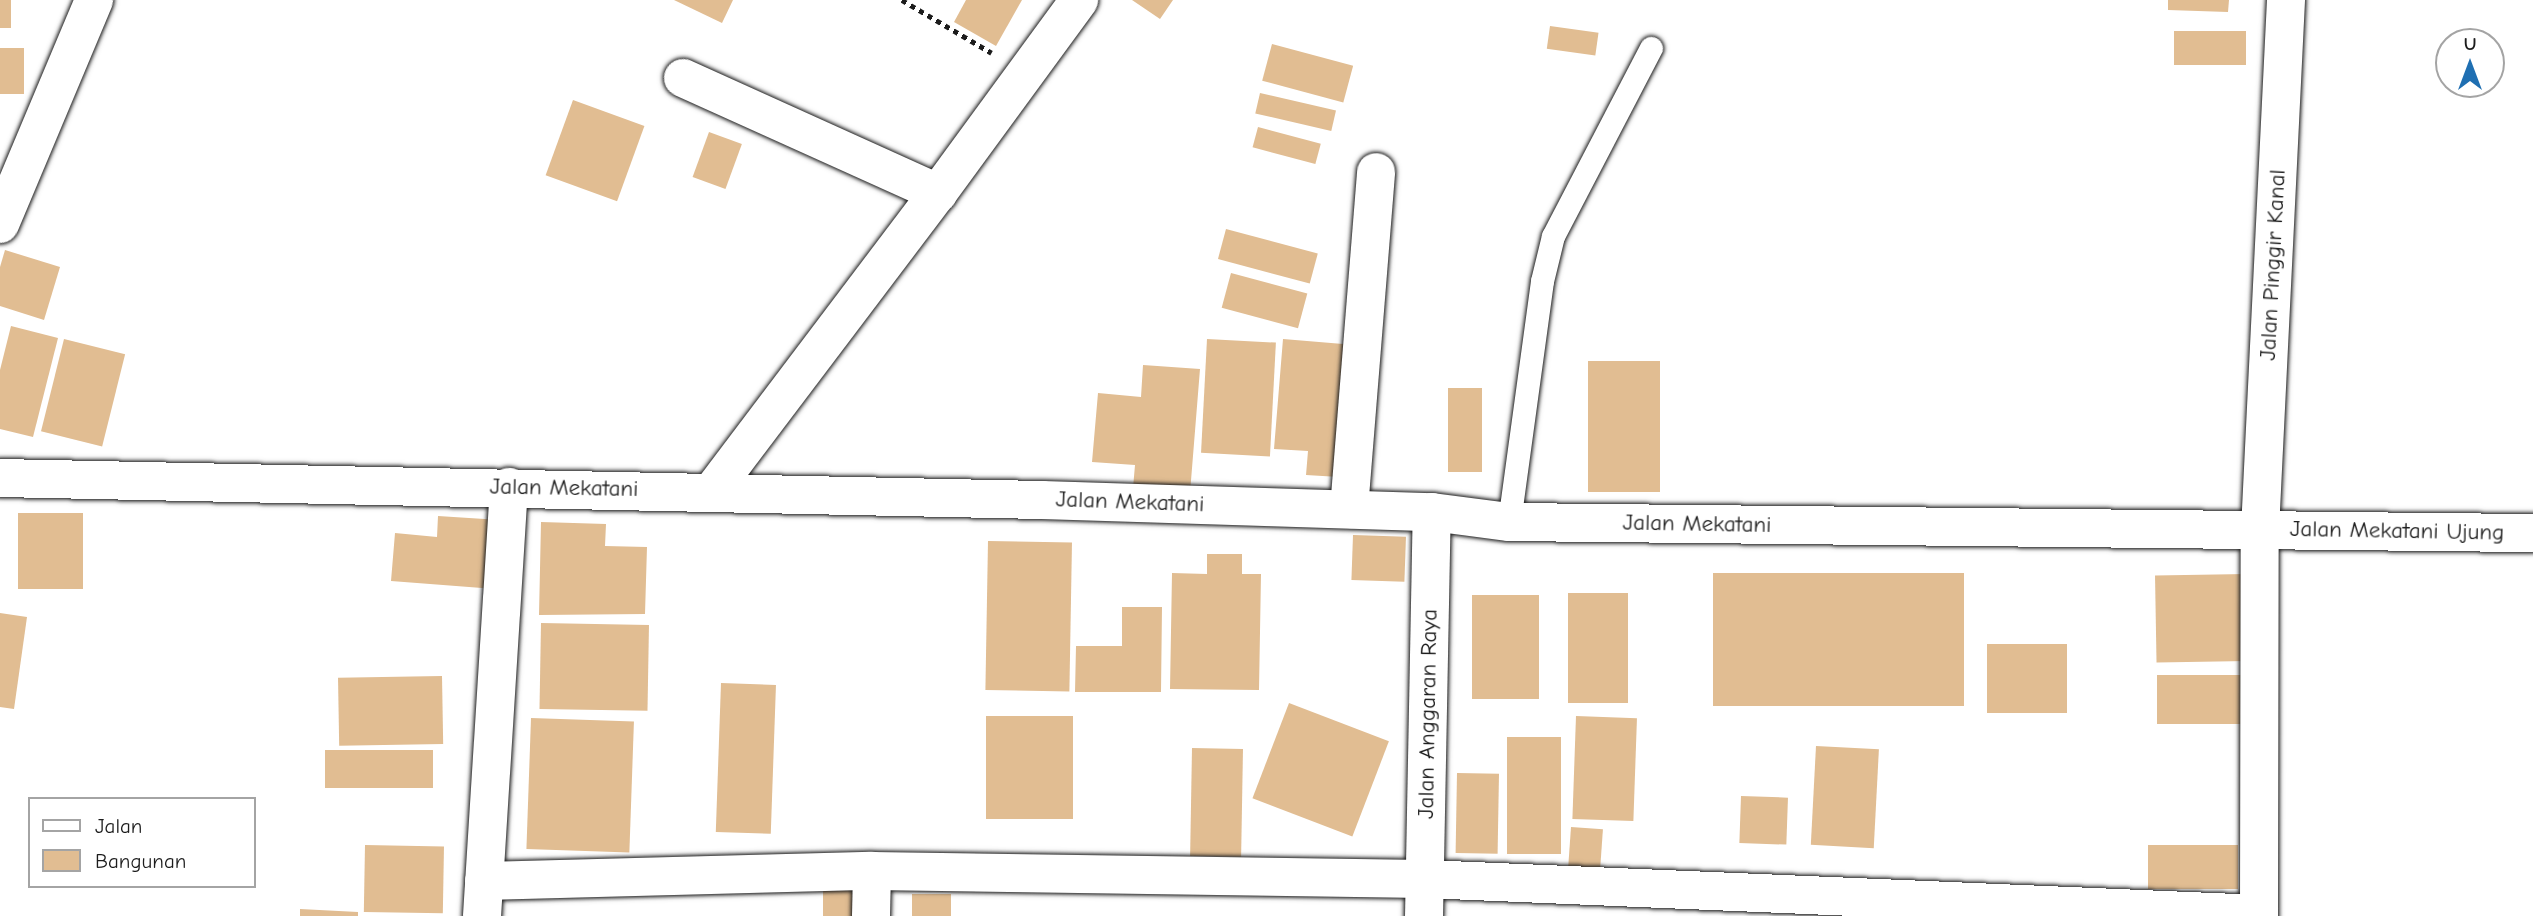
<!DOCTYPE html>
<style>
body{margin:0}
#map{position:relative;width:2533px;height:916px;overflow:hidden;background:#fff;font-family:"Comic Neue",sans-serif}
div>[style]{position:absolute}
.building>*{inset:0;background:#e1bd92;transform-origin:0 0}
.path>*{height:4.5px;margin-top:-2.25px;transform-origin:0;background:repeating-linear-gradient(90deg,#1c1c1c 0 5px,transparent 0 10px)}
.roads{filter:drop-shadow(0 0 2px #1c1c1c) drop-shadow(0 0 2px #1c1c1c)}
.lane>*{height:23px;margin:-11.5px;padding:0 11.5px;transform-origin:11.5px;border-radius:11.5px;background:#fff}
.street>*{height:38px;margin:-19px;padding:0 19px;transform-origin:19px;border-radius:19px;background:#fff}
span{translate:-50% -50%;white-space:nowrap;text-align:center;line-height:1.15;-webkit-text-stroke:5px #fff;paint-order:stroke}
.street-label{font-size:23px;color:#1c1c1c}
.legend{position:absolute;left:28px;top:797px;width:228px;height:91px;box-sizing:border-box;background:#fff;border:2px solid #a4a4a4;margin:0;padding:9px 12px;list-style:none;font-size:21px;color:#1c1c1c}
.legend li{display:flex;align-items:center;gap:14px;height:35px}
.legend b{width:35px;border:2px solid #a4a4a4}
.north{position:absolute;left:2435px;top:28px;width:70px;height:70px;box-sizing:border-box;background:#fff;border:2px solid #a4a4a4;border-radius:50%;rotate:0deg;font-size:19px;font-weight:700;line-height:28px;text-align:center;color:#1c1c1c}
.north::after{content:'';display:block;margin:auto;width:24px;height:32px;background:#1f6fb2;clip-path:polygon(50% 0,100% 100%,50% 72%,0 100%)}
</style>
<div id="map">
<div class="building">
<i style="left:0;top:0;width:11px;height:28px"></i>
<i style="clip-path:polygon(674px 0,733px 0,722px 23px)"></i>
<i style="clip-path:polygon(966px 0,1022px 0,996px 46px,954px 22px)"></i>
<i style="clip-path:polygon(1132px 0,1173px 0,1160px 19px)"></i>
<i style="clip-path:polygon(2168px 0,2229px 0,2228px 12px,2168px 10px)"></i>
<i style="left:1550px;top:26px;width:49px;height:23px;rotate:8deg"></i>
<i style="left:2174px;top:31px;width:72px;height:34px"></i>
<i style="left:1272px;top:44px;width:84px;height:38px;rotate:15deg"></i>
<i style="left:0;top:48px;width:24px;height:46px"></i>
<i style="left:1260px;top:93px;width:78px;height:21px;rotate:13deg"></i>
<i style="left:573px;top:100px;width:76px;height:80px;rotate:20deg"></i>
<i style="left:1258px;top:127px;width:65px;height:21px;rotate:15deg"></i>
<i style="left:709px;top:132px;width:35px;height:48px;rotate:20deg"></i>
<i style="left:1226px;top:229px;width:95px;height:31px;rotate:15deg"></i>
<i style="clip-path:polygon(5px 250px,60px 267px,44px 320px,0 306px,0 267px)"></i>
<i style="left:1231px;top:273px;width:79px;height:36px;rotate:15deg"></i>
<i style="clip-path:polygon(11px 326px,58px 338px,33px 437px,0 429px,0 370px)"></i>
<i style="left:64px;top:339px;width:63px;height:95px;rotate:14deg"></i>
<i style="left:1207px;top:339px;width:69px;height:114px;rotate:3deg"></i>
<i style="clip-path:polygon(1283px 339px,1355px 345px,1339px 477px,1306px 475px,1308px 451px,1274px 449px)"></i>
<i style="left:1588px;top:361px;width:72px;height:131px"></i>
<i style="clip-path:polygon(1143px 365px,1200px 369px,1190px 493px,1133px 488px,1135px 465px,1092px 462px,1098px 393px,1141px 397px)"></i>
<i style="left:1448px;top:388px;width:34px;height:84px"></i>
<i style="left:18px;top:513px;width:65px;height:76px"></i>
<i style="clip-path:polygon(438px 516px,500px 520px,495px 589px,391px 581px,395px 533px,437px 537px)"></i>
<i style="clip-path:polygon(541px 522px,606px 524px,605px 546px,647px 547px,645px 614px,539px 615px)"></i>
<i style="left:1353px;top:535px;width:53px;height:45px;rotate:2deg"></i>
<i style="left:988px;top:541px;width:84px;height:149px;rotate:1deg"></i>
<i style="clip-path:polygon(1207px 554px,1242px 554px,1242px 574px,1261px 574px,1259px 690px,1170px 689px,1172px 573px,1207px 574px)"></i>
<i style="left:1964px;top:573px;width:133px;height:251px;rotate:90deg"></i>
<i style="left:2246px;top:574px;width:87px;height:91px;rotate:89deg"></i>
<i style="left:1568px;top:593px;width:60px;height:110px"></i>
<i style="left:1472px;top:595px;width:67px;height:104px"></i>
<i style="clip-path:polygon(1122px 607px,1162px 607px,1161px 692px,1075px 692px,1076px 646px,1122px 646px)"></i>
<i style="clip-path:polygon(0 613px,27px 617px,14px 709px,0 707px)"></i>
<i style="left:541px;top:623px;width:108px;height:86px;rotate:1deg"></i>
<i style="left:1987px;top:644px;width:80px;height:69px"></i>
<i style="left:2241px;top:675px;width:49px;height:84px;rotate:90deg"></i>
<i style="left:442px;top:676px;width:68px;height:104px;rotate:89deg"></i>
<i style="left:721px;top:683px;width:55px;height:149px;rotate:2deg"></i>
<i style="left:1289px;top:703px;width:107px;height:102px;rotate:21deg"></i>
<i style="left:986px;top:716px;width:87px;height:103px"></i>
<i style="left:1576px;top:716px;width:61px;height:103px;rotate:2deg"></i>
<i style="left:531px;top:718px;width:103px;height:131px;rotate:2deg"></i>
<i style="left:1507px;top:737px;width:54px;height:117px"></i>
<i style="left:1816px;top:746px;width:63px;height:99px;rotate:3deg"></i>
<i style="left:1192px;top:748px;width:51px;height:108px;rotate:1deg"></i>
<i style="left:325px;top:750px;width:108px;height:38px"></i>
<i style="left:1457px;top:773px;width:42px;height:80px;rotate:1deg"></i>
<i style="left:1741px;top:796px;width:47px;height:47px;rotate:2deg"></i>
<i style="left:1571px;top:827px;width:32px;height:48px;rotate:4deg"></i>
<i style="left:365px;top:845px;width:79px;height:67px;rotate:1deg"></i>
<i style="left:2148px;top:845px;width:90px;height:44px"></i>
<i style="left:823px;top:890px;width:43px;height:26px"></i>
<i style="left:912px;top:894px;width:39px;height:22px"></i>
<i style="clip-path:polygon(300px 909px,358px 912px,358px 916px,300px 916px)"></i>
</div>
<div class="path">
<i style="left:902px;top:0;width:104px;rotate:30.5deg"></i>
</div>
<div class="roads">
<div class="lane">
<i style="left:1509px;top:522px;width:243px;rotate:-82.2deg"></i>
<i style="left:1542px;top:281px;width:46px;rotate:-76.3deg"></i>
<i style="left:1553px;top:236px;width:212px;rotate:-62.5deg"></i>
</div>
<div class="street">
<i style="left:683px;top:78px;width:280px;rotate:24.3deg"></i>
<i style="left:0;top:224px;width:243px;rotate:-67.2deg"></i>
<i style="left:0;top:478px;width:1042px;rotate:1.21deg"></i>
<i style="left:1042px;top:500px;width:390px;rotate:1.8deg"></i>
<i style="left:1432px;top:512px;width:78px;rotate:7.4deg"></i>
<i style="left:1509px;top:522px;width:1024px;rotate:0.62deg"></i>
<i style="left:713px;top:490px;width:373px;rotate:-52.9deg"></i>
<i style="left:938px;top:193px;width:239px;rotate:-53.8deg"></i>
<i style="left:1349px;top:509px;width:338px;rotate:-85.4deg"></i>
<i style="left:484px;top:881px;width:388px;rotate:-1.5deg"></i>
<i style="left:872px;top:871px;width:553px;rotate:0.83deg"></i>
<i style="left:1425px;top:879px;width:835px;rotate:2.4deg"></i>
<i style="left:482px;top:916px;width:430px;rotate:-86.4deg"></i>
<i style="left:871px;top:916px;width:45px;rotate:-88.7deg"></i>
<i style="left:1424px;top:916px;width:404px;rotate:-88.9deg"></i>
<i style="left:2259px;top:916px;width:386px;rotate:-89.9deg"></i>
<i style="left:2260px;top:530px;width:531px;rotate:-87.19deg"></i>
</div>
</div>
<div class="street-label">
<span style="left:2273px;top:265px;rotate:-87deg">Jalan Pinggir Kanal</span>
<span style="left:564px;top:488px;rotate:1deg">Jalan Mekatani</span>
<span style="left:1130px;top:502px;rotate:2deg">Jalan Mekatani</span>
<span style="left:1697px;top:524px;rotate:1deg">Jalan Mekatani</span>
<span style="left:2397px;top:531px;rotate:1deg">Jalan Mekatani Ujung</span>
<span style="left:1428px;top:714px;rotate:-89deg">Jalan Anggaran Raya</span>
</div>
<ul class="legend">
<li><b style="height:9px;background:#fff"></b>Jalan</li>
<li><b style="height:19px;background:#e1bd92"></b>Bangunan</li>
</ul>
<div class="north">U</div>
</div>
